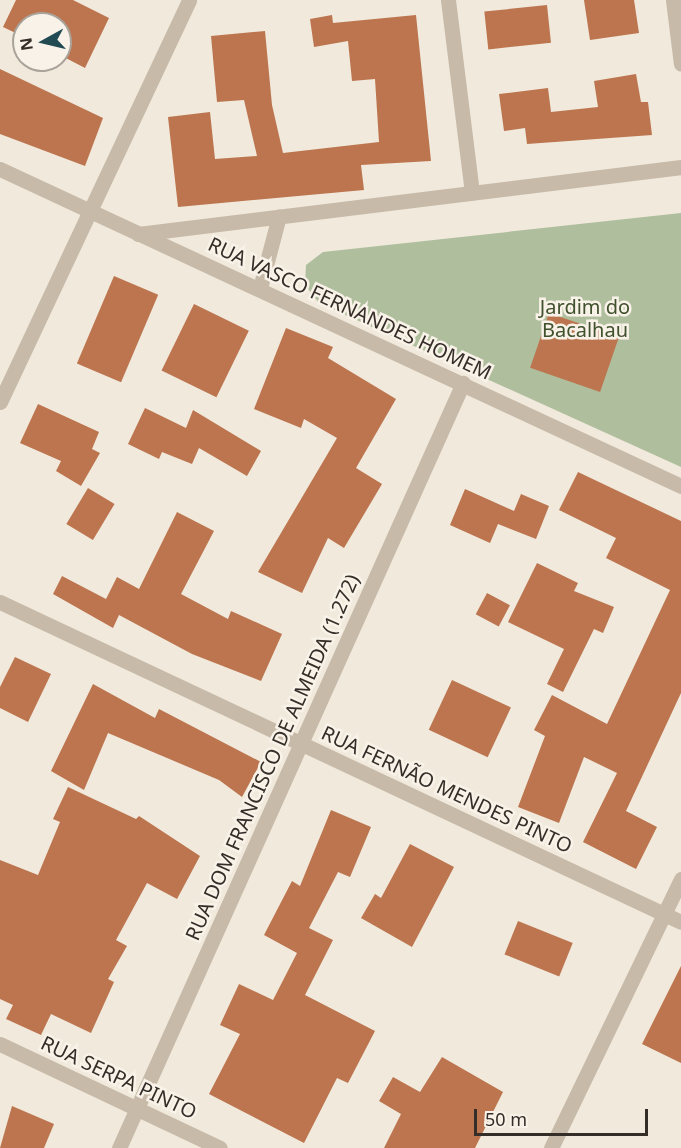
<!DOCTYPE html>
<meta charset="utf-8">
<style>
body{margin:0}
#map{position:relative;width:681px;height:1148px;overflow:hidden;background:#f0e9dc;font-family:"Noto Sans",sans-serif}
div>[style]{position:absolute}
.green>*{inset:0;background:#afbe9d}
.building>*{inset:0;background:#bc754e;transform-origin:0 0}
.minor>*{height:15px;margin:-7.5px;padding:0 7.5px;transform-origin:7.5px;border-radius:7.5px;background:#c7baa9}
span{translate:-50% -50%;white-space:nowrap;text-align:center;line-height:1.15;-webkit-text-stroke:5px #f8f2e8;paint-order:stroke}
.park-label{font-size:20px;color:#40512e}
.street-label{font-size:20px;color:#342d28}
.north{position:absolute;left:12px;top:12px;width:60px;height:60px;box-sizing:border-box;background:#f8f2e8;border:2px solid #aaa39b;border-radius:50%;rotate:262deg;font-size:16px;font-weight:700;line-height:24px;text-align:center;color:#342d28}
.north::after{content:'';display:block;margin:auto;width:21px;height:27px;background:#214a53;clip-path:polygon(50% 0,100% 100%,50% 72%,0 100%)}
.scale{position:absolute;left:474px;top:1109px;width:174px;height:27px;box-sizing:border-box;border:3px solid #342d28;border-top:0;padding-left:8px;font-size:18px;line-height:21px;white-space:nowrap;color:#342d28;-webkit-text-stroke:4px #f8f2e8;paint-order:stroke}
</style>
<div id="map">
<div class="green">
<i style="clip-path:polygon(681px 213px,681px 467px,319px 303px,305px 285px,306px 265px,323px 252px)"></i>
</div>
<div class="building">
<i style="clip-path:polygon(16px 0,73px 0,109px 18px,85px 68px,60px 55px,60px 24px,24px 24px,24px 37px,3px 27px)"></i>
<i style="clip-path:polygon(584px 0,634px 0,639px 33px,590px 40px)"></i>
<i style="left:547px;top:5px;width:38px;height:63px;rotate:84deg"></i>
<i style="clip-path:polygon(332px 15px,333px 23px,416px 15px,431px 161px,361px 165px,364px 190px,178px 207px,168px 117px,210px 112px,215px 159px,257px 156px,244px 100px,217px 102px,211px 36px,265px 31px,272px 105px,283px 153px,379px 142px,375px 79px,352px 81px,348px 41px,314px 47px,310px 19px)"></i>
<i style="clip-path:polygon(0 69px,103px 118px,85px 166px,0 134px)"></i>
<i style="clip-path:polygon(636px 74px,641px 102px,648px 102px,652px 135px,527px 144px,525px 128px,504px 131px,499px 94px,548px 88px,551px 112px,598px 107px,594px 81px)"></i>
<i style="left:114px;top:276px;width:48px;height:95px;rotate:23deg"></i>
<i style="left:194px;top:304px;width:61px;height:74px;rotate:26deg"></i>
<i style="left:549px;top:313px;width:74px;height:58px;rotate:19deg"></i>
<i style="clip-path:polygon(286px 328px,333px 347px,328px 358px,396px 399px,356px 468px,382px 484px,344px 548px,328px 538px,302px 593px,258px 572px,337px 438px,304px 419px,301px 428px,254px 409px)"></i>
<i style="clip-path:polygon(38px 404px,99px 432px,92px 449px,100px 453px,81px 486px,56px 471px,61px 461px,20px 443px)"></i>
<i style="clip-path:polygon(145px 408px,186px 428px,193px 410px,261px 451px,247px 476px,199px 448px,192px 464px,162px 452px,159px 459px,128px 444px)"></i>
<i style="clip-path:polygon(578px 472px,681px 521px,681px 693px,626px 811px,657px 827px,636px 869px,583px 842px,617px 773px,584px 757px,559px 823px,518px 807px,545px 736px,534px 730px,552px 695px,607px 724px,670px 590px,606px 558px,616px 538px,559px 510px)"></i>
<i style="left:88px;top:488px;width:31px;height:42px;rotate:31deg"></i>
<i style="clip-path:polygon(465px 489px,514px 511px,521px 494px,549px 506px,536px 539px,498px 524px,490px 543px,450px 525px)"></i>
<i style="clip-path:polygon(177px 512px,214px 531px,181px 594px,228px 619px,231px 611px,282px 634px,261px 681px,192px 654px,119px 615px,113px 628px,53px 594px,62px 576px,106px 599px,117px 577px,139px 589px)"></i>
<i style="clip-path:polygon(537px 563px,578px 583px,574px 591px,614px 607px,603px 633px,594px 629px,563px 692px,547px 684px,564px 649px,508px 622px)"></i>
<i style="left:487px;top:593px;width:26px;height:24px;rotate:28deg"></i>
<i style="clip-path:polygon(15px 657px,51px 674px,28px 722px,0 708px,0 687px)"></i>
<i style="left:452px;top:680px;width:65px;height:55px;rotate:25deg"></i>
<i style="clip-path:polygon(93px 684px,155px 718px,159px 709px,261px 762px,242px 797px,219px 780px,108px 733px,84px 790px,51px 771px)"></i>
<i style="clip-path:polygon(68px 787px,136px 819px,139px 816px,200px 856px,177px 899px,147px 883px,116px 940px,127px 946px,108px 979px,114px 982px,91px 1033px,51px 1014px,41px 1035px,6px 1019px,13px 1005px,0 999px,0 860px,38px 875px,60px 822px,53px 819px)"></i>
<i style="clip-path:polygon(331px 810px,371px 827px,350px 877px,338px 872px,309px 928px,333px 940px,305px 995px,375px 1031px,348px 1083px,337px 1078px,304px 1143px,209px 1094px,240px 1034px,220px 1025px,239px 984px,273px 1000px,297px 953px,264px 935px,292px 881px,300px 886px)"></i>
<i style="clip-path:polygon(410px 844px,454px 867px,412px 947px,361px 918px,375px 894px,381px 898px)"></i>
<i style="left:518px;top:921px;width:59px;height:36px;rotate:22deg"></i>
<i style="clip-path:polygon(681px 966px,681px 1063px,642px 1044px)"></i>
<i style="clip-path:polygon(442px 1057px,503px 1092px,475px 1148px,384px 1148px,401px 1114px,379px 1101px,393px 1077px,420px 1092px)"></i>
<i style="clip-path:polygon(12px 1106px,54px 1124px,44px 1148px,0 1148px)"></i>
</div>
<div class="minor">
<i style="left:448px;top:0;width:194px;rotate:82.9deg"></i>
<i style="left:673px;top:0;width:64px;rotate:82.9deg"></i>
<i style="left:0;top:169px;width:751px;rotate:24.96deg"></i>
<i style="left:138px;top:234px;width:547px;rotate:-7.03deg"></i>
<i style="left:260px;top:288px;width:74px;rotate:-75.2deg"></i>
<i style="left:0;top:402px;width:444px;rotate:-64.8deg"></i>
<i style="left:0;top:602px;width:752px;rotate:25.17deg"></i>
<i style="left:0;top:1044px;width:243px;rotate:25.3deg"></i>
<i style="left:119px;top:1148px;width:839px;rotate:-65.79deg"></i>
<i style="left:551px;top:1148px;width:299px;rotate:-64.2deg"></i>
</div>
<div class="park-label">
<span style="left:585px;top:318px">Jardim do<br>Bacalhau</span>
</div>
<div class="street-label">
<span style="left:350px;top:308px;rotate:25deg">RUA VASCO FERNANDES HOMEM</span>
<span style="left:272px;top:757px;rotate:-66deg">RUA DOM FRANCISCO DE ALMEIDA (1.272)</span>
<span style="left:447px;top:789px;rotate:25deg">RUA FERNÃO MENDES PINTO</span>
<span style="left:119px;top:1077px;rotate:25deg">RUA SERPA PINTO</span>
</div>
<div class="north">N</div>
<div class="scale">50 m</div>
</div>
